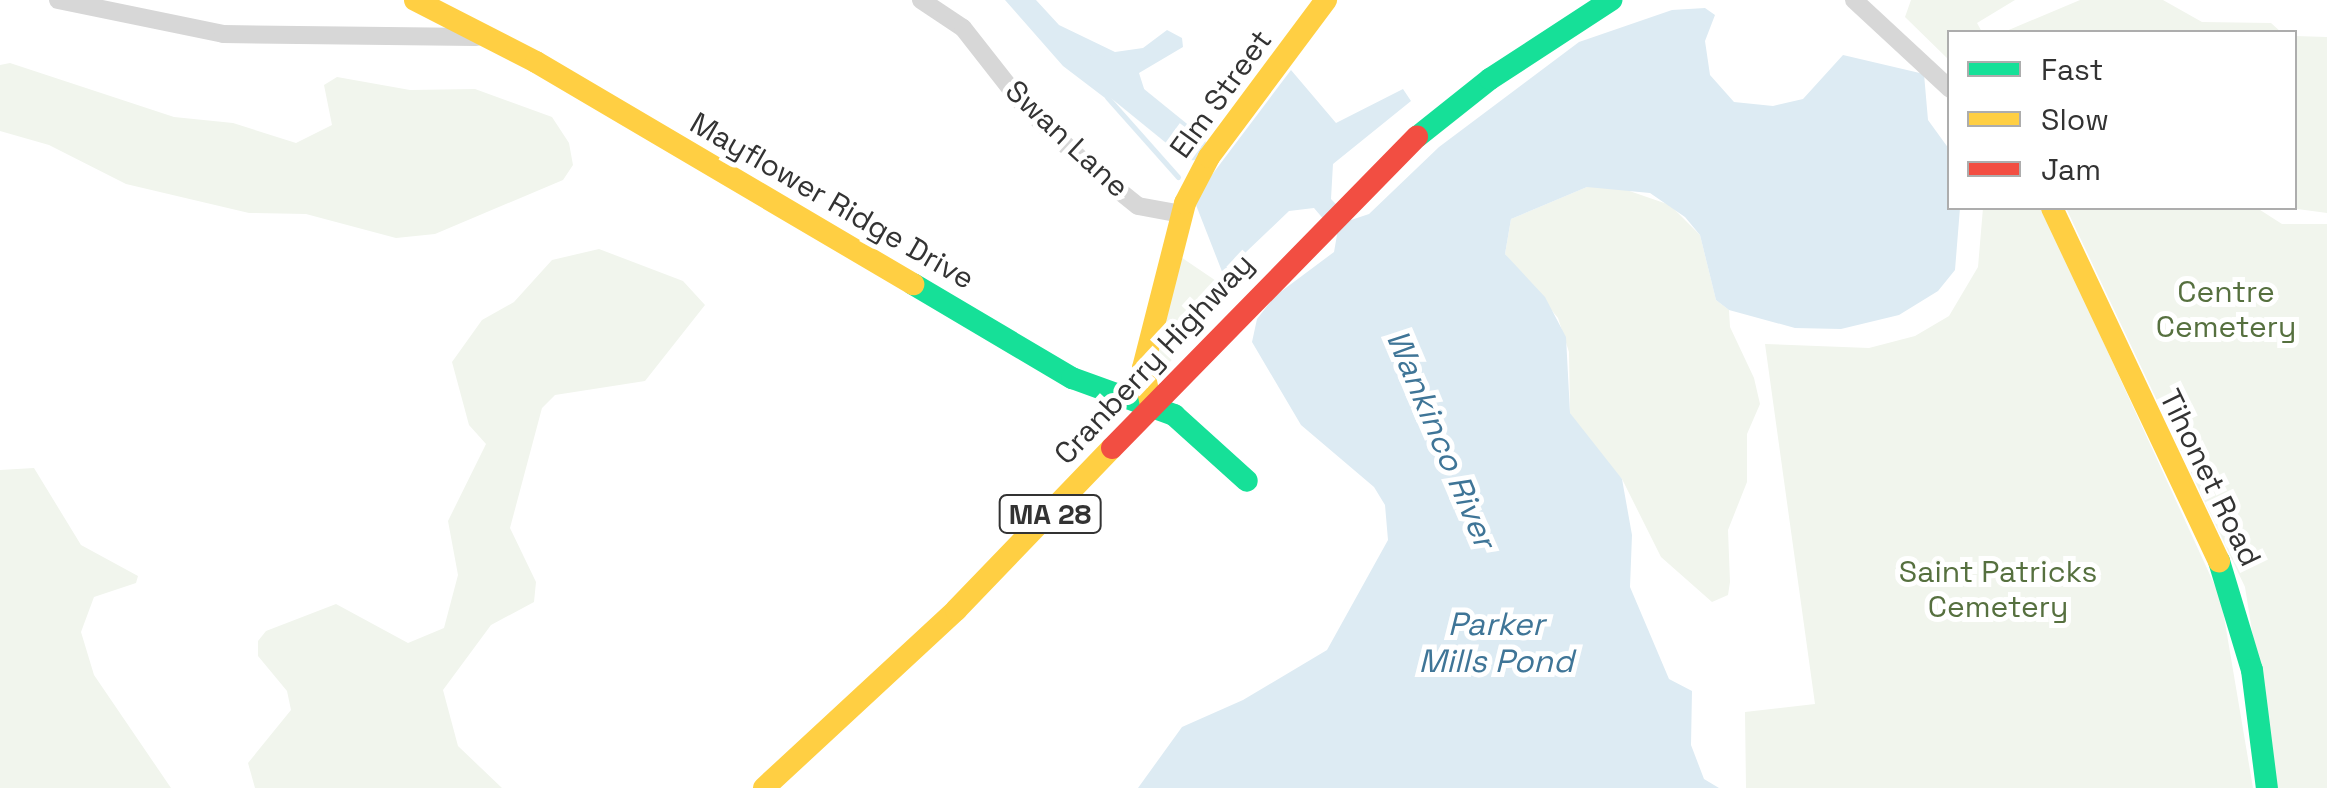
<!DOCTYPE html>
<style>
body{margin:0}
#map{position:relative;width:2327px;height:788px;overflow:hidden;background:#fff;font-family:"Space Grotesk",sans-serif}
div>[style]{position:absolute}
.green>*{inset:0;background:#f1f5ed}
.water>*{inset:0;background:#ddebf3}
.stream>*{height:5px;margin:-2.5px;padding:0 2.5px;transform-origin:2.5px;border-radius:2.5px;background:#ddebf3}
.river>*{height:28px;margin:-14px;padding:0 14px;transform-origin:14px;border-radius:14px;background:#ddebf3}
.street>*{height:18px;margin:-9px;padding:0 9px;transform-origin:9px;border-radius:9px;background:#d7d7d7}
.fast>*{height:22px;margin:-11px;padding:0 11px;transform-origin:11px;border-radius:11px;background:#16e098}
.slow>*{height:22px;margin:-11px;padding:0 11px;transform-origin:11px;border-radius:11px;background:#ffcf43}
.jam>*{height:22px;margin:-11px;padding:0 11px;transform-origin:11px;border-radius:11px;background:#f24e42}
span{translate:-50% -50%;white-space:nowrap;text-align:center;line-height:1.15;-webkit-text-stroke:10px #fff;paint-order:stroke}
.shield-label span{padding:2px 8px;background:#fff;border:2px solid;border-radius:8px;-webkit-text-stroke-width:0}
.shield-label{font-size:28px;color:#333;font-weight:700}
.street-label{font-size:30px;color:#333}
.park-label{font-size:30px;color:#56703f}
.water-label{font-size:32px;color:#3f7597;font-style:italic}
.legend{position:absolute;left:1947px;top:30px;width:350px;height:180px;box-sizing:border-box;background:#fff;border:2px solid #adadad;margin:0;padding:12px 18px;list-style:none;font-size:30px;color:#333}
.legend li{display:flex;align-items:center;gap:20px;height:50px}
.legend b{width:50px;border:2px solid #adadad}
</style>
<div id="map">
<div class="green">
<i style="clip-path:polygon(1911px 0,2015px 0,1977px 23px,1982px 32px,1950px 32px,1949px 60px,1905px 17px)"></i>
<i style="clip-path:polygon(2080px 0,2163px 0,2202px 22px,2271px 23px,2281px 32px,2004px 32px)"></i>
<i style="clip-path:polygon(2295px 36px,2327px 37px,2327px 213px,2290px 208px)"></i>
<i style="clip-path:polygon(10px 63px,174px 117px,233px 123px,296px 143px,332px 125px,324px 85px,337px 77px,410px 90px,475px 89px,552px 117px,569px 143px,573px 165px,563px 180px,435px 234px,396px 238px,306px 214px,249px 213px,126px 184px,49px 145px,0 131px,0 65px)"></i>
<i style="clip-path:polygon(1612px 185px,1670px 205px,1700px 235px,1716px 300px,1729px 310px,1730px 327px,1754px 378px,1760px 404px,1747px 434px,1747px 482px,1728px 530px,1730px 582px,1728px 595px,1712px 602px,1661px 557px,1622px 479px,1578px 430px,1570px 413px,1569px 352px,1558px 318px,1505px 254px,1511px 219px,1587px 187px)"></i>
<i style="clip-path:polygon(1983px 208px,2042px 208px,2221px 599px,2253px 788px,1746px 788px,1745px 712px,1815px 704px,1765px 344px,1869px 348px,1915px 336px,1949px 316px,1978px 267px)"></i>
<i style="clip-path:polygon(2066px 208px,2257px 208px,2282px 224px,2327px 224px,2327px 788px,2277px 788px,2245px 587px)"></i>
<i style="clip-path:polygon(1166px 247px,1231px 291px,1145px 391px)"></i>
<i style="clip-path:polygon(599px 249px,683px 281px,705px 305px,645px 381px,555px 395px,542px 408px,510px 528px,536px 582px,534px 602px,491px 625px,443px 690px,458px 746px,502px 788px,255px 788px,248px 763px,291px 710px,287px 691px,258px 656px,258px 641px,266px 631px,336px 604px,408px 643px,444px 628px,458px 575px,448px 521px,486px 444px,469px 425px,452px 362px,482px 320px,514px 302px,552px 260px)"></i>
<i style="clip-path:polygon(34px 468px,81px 545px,138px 576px,136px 583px,94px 597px,81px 632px,94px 675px,171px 788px,0 788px,0 470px)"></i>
</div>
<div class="water">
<i style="clip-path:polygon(1005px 0,1036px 0,1059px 25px,1115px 52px,1143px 48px,1167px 30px,1182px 38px,1183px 47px,1139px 73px,1147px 98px,1120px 89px,1109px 101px,1063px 66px)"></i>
<i style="clip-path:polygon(1705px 8px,1715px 15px,1705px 41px,1710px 75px,1734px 102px,1773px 106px,1803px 99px,1843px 55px,1924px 74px,1928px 120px,1949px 149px,1950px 208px,1960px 208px,1955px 270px,1938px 291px,1899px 315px,1841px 329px,1795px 328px,1729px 310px,1716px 300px,1700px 235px,1685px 217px,1650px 193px,1587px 187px,1511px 219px,1505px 254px,1545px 297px,1566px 337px,1570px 413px,1622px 479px,1632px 535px,1630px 587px,1669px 679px,1692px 691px,1691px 745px,1704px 779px,1719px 788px,1138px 788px,1182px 727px,1243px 700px,1327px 650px,1388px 540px,1385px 505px,1374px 487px,1301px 425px,1252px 342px,1257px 319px,1275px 296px,1334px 252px,1337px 235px,1314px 208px,1289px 211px,1223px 274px,1196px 205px,1202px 188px,1291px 70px,1336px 123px,1403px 89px,1411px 101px,1333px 164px,1331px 199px,1351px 220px,1369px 214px,1439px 147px,1579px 42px,1672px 10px)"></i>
</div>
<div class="stream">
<i style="left:1107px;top:97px;width:107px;rotate:48.4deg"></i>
</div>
<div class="river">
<i style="left:1096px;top:68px;width:124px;rotate:39.1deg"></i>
</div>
<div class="street">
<i style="left:58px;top:0;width:168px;rotate:11.6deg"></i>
<i style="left:223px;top:34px;width:253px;rotate:0.7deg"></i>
<i style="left:921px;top:0;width:50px;rotate:33.7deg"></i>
<i style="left:963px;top:28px;width:100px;rotate:51.9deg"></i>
<i style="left:1025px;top:107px;width:85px;rotate:43.1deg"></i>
<i style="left:1087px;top:165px;width:65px;rotate:38.8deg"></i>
<i style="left:1138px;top:206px;width:45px;rotate:10.3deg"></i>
<i style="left:1854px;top:0;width:131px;rotate:42.8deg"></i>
</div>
<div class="fast">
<i style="left:1417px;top:137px;width:93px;rotate:-38.5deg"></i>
<i style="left:1490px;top:79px;width:145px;rotate:-33.1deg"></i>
<i style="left:913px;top:284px;width:185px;rotate:30.6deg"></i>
<i style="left:1072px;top:378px;width:109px;rotate:19.9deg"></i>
<i style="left:1174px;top:415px;width:98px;rotate:42.1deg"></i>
<i style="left:2219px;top:561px;width:114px;rotate:73.2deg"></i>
<i style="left:2252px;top:670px;width:119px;rotate:82.8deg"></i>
</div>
<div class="slow">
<i style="left:415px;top:0;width:136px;rotate:27.1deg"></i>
<i style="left:536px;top:62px;width:438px;rotate:30.5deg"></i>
<i style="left:2052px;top:208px;width:391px;rotate:64.7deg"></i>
<i style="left:1151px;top:405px;width:38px;rotate:-102deg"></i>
<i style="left:1143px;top:368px;width:170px;rotate:-75.7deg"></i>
<i style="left:1185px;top:203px;width:52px;rotate:-62.4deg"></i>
<i style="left:1209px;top:157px;width:196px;rotate:-53.3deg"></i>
<i style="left:764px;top:788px;width:262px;rotate:-42.8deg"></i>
<i style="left:956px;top:610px;width:225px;rotate:-46.1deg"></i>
</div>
<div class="jam">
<i style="left:1112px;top:448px;width:436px;rotate:-45.6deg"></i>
</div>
<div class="shield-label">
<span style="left:1050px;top:514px">MA 28</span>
</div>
<div class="street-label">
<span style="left:1221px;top:94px;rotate:-54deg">Elm Street</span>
<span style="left:1067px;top:139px;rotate:43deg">Swan Lane</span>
<span style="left:832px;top:201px;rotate:30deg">Mayflower Ridge Drive</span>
<span style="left:1154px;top:359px;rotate:-47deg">Cranberry Highway</span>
<span style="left:2210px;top:478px;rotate:64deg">Tihonet Road</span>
</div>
<div class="park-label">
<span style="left:2226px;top:309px">Centre<br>Cemetery</span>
<span style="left:1998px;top:589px">Saint Patricks<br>Cemetery</span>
</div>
<div class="water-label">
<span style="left:1441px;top:439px;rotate:67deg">Wankinco River</span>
<span style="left:1496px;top:643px">Parker<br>Mills Pond</span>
</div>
<ul class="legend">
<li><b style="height:12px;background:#16e098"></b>Fast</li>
<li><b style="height:12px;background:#ffcf43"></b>Slow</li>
<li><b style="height:12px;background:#f24e42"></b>Jam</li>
</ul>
</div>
